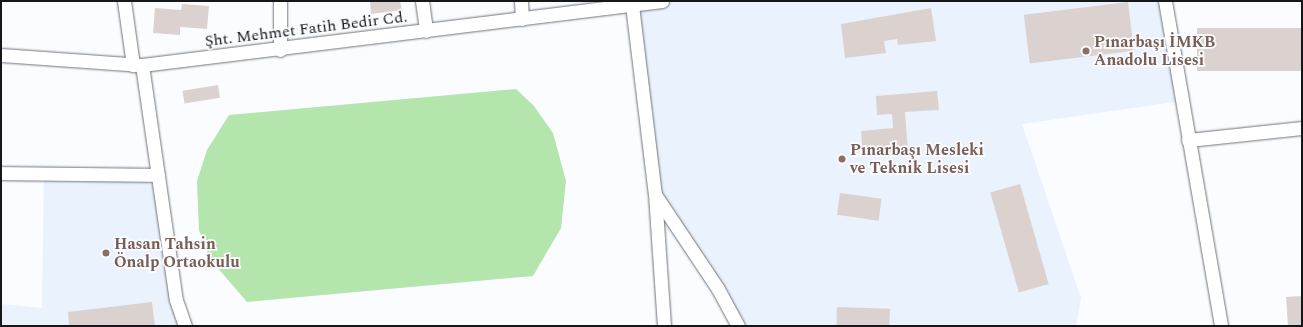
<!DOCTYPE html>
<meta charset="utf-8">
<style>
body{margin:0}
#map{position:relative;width:1303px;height:327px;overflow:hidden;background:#fafcff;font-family:Spectral,serif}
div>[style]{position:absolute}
.built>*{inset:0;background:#eaf2fd}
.green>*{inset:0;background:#b3e5ac}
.building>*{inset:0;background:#dbd2cf;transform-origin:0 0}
.roads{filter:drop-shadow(0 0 1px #6f737a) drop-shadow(0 0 1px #6f737a)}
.minor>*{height:13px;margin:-6.5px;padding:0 6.5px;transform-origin:6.5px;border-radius:6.5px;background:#fff}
.dots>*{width:11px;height:11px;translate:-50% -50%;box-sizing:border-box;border:2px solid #fafcff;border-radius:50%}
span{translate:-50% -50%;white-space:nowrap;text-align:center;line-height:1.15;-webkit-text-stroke:3.5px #fafcff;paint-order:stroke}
.street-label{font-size:16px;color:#151719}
.education-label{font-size:16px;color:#785e54;font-weight:700}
.left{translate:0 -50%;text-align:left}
.frame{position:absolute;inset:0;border:2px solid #151719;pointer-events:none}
</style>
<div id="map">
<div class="built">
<i style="clip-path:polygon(662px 1px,1165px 1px,1181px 101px,1022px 124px,1081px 298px,1076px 326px,738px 326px,655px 194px,632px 5px)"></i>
<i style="clip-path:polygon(44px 174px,158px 175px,185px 326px,1px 326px,1px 304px,42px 308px)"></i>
</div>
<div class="green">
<i style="clip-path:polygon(516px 89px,534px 106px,553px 133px,566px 181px,561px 228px,533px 276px,247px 302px,210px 259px,199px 230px,197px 181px,207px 150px,229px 115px)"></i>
</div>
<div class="building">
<i style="clip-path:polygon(370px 1px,400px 1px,402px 10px,371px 14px)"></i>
<i style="left:1128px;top:2px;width:49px;height:105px;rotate:83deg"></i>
<i style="clip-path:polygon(182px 4px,209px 6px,207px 29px,180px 27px,180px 35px,153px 33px,155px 8px,181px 10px)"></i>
<i style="clip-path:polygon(931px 8px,936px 41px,898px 45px,897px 39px,884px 41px,886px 53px,845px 58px,841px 24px)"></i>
<i style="left:1302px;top:28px;width:43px;height:105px;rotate:90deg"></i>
<i style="left:218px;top:85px;width:13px;height:36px;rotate:81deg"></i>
<i style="clip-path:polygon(937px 91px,939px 110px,905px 112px,908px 151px,863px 155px,861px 131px,893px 128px,892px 114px,877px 115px,876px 96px)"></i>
<i style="left:1020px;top:184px;width:104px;height:31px;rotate:74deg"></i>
<i style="left:840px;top:193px;width:42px;height:22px;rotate:8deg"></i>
<i style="clip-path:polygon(1302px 296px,1302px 326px,1288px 326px,1286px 297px)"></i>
<i style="clip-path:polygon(152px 302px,155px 326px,69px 326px,68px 312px)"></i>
<i style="left:837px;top:307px;width:53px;height:19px;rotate:2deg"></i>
</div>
<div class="roads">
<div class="minor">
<i style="left:124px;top:1px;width:65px;rotate:82deg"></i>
<i style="left:422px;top:1px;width:30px;rotate:82deg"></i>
<i style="left:521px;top:1px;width:18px;rotate:87deg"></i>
<i style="left:1165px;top:1px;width:330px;rotate:80.2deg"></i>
<i style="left:632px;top:5px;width:190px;rotate:83.1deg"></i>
<i style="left:655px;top:194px;width:132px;rotate:86.1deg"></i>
<i style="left:280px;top:50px;width:49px;rotate:-90deg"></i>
<i style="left:1px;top:55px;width:141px;rotate:4.1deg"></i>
<i style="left:142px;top:65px;width:524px;rotate:-7.02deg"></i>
<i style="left:142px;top:65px;width:237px;rotate:81.8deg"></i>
<i style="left:176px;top:300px;width:28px;rotate:71deg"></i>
<i style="left:1188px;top:140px;width:115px;rotate:-6deg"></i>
<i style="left:1px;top:173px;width:157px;rotate:0.7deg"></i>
<i style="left:656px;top:196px;width:112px;rotate:56.3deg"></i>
<i style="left:718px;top:289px;width:42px;rotate:61.6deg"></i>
</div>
</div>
<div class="dots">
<i style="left:1086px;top:51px;background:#8d6e63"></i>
<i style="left:842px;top:159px;background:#8d6e63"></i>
<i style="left:106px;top:253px;background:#8d6e63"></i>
</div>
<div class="street-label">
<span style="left:306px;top:29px;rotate:-7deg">Şht. Mehmet Fatih Bedir Cd.</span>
</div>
<div class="education-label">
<span class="left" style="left:1094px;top:51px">Pınarbaşı İMKB<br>Anadolu Lisesi</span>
<span class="left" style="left:850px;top:159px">Pınarbaşı Mesleki<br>ve Teknik Lisesi</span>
<span class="left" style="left:114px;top:253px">Hasan Tahsin<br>Önalp Ortaokulu</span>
</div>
<div class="frame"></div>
</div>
